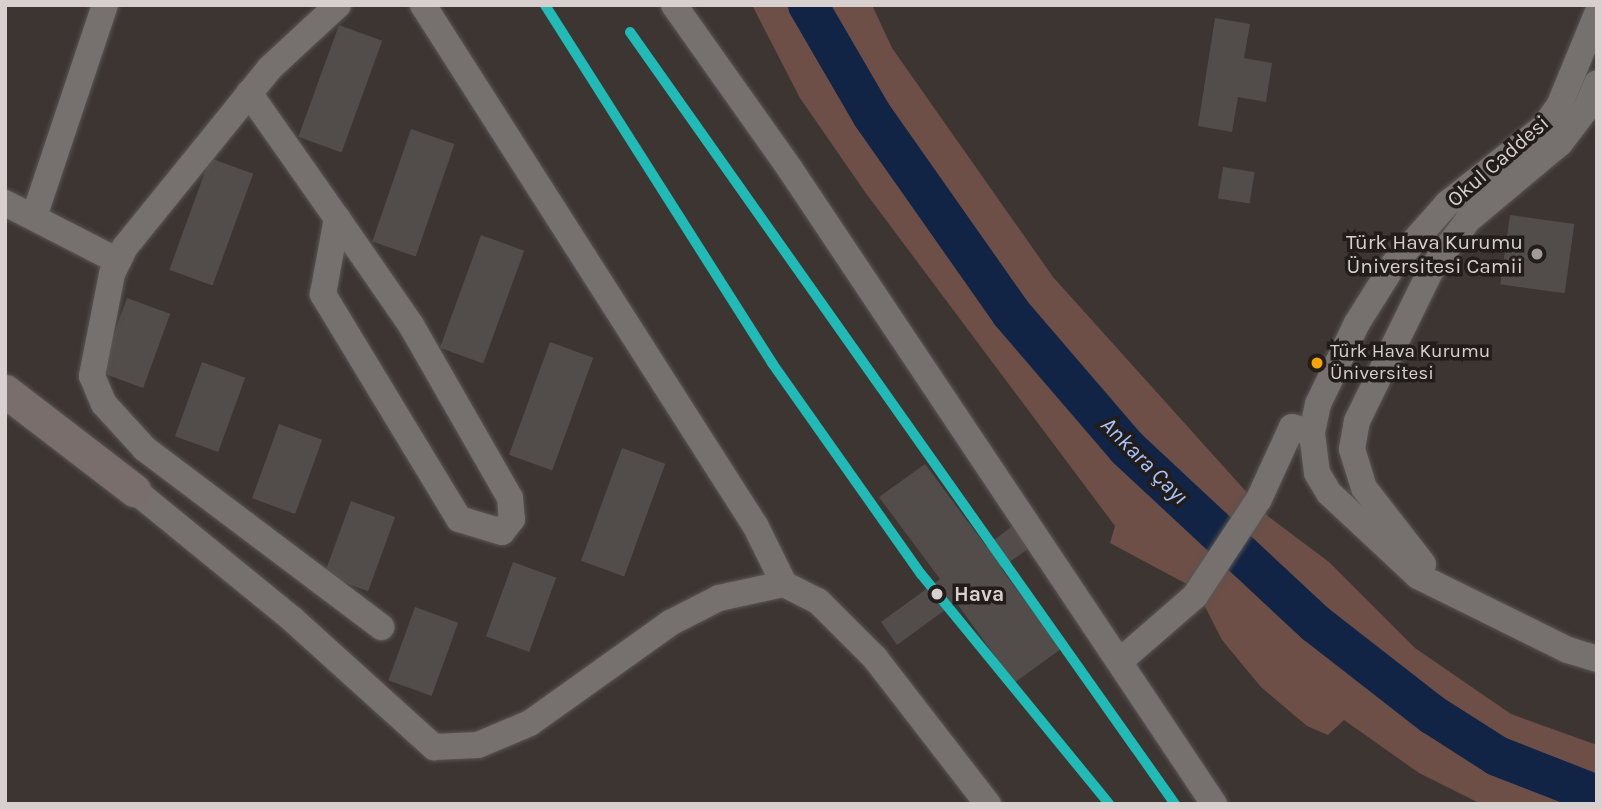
<!DOCTYPE html>
<meta charset="utf-8">
<style>
body{margin:0}
#map{position:relative;width:1602px;height:809px;overflow:hidden;background:#3c3532;font-family:Karla,sans-serif}
div>[style]{position:absolute}
.green>*{inset:0;background:#6d4f47}
.river>*{height:40px;margin:-20px;padding:0 20px;transform-origin:20px;border-radius:20px;background:#122445}
.building>*{inset:0;background:#524d4b;transform-origin:0 0}
.roads{filter:drop-shadow(0 0 2px #595452) drop-shadow(0 0 2px #595452)}
.minor>*{height:26px;margin:-13px;padding:0 13px;transform-origin:13px;border-radius:13px;background:#76706e}
.major>*{height:33px;margin:-16.5px;padding:0 16.5px;transform-origin:16.5px;border-radius:16.5px;background:#796e6b}
.rail-1>*{height:10px;margin:-5px;padding:0 5px;transform-origin:5px;border-radius:5px;background:#20bbb6}
.dots>*{width:19px;height:19px;translate:-50% -50%;box-sizing:border-box;border:4px solid #221c1a;border-radius:50%}
span{translate:-50% -50%;white-space:nowrap;text-align:center;line-height:1.15;-webkit-text-stroke:7px #221c1a;paint-order:stroke}
.bus-label{font-size:19px;color:#d8d0ce}
.left{translate:0 -50%;text-align:left}
.street-label{font-size:21px;color:#d8d0ce}
.poi-label{font-size:21px;color:#d8d0ce}
.right{translate:-100% -50%;text-align:right}
.stop-label{font-size:21px;color:#d8d0ce;font-weight:700}
.water-label{font-size:23px;color:#a7c5fb;font-style:italic}
.frame{position:absolute;inset:0;border:7px solid #d8d0ce;pointer-events:none}
</style>
<div id="map">
<div class="green">
<i style="clip-path:polygon(752px 5px,872px 5px,892px 48px,1053px 277px,1269px 517px,1329px 562px,1415px 648px,1511px 714px,1597px 745px,1597px 804px,1481px 804px,1419px 773px,1344px 720px,1328px 735px,1307px 726px,1261px 687px,1222px 640px,1196px 589px,1110px 543px,1115px 526px,865px 192px,800px 98px)"></i>
</div>
<div class="river">
<i style="left:808px;top:5px;width:127px;rotate:59.8deg"></i>
<i style="left:872px;top:115px;width:242px;rotate:54.9deg"></i>
<i style="left:1011px;top:313px;width:178px;rotate:49.3deg"></i>
<i style="left:1127px;top:448px;width:258px;rotate:43deg"></i>
<i style="left:1316px;top:624px;width:148px;rotate:37.9deg"></i>
<i style="left:1433px;top:715px;width:76px;rotate:32.6deg"></i>
<i style="left:1497px;top:756px;width:107px;rotate:21.3deg"></i>
</div>
<div class="building">
<i style="clip-path:polygon(1215px 18px,1250px 24px,1244px 58px,1272px 63px,1266px 102px,1238px 97px,1232px 132px,1198px 126px)"></i>
<i style="left:339px;top:25px;width:46px;height:119px;rotate:20deg"></i>
<i style="left:411px;top:129px;width:46px;height:119px;rotate:19deg"></i>
<i style="left:210px;top:158px;width:46px;height:119px;rotate:20deg"></i>
<i style="left:1223px;top:167px;width:32px;height:32px;rotate:9deg"></i>
<i style="left:1510px;top:215px;width:65px;height:70px;rotate:8deg"></i>
<i style="left:481px;top:235px;width:46px;height:120px;rotate:20deg"></i>
<i style="left:127px;top:298px;width:46px;height:79px;rotate:20deg"></i>
<i style="left:550px;top:342px;width:46px;height:120px;rotate:20deg"></i>
<i style="left:202px;top:362px;width:46px;height:79px;rotate:20deg"></i>
<i style="left:279px;top:424px;width:46px;height:79px;rotate:20deg"></i>
<i style="left:622px;top:448px;width:46px;height:120px;rotate:20deg"></i>
<i style="clip-path:polygon(925px 464px,986px 546px,1015px 524px,1031px 547px,1001px 568px,1061px 649px,1014px 683px,956px 602px,897px 645px,881px 622px,940px 579px,879px 497px)"></i>
<i style="left:351px;top:501px;width:47px;height:79px;rotate:20deg"></i>
<i style="left:513px;top:562px;width:46px;height:79px;rotate:20deg"></i>
<i style="left:415px;top:607px;width:46px;height:78px;rotate:20deg"></i>
</div>
<div class="roads">
<div class="minor">
<i style="left:338px;top:5px;width:93px;rotate:137.2deg"></i>
<i style="left:270px;top:68px;width:230px;rotate:129deg"></i>
<i style="left:125px;top:247px;width:30px;rotate:116deg"></i>
<i style="left:112px;top:274px;width:104px;rotate:101.1deg"></i>
<i style="left:92px;top:376px;width:30px;rotate:67deg"></i>
<i style="left:104px;top:404px;width:61px;rotate:47.7deg"></i>
<i style="left:145px;top:449px;width:296px;rotate:37deg"></i>
<i style="left:423px;top:5px;width:619px;rotate:57.46deg"></i>
<i style="left:756px;top:527px;width:64px;rotate:63.8deg"></i>
<i style="left:674px;top:5px;width:201px;rotate:54.7deg"></i>
<i style="left:790px;top:169px;width:764px;rotate:56.27deg"></i>
<i style="left:1597px;top:14px;width:100px;rotate:112.4deg"></i>
<i style="left:1559px;top:106px;width:26px;rotate:126deg"></i>
<i style="left:1544px;top:127px;width:124px;rotate:141.6deg"></i>
<i style="left:1447px;top:204px;width:80px;rotate:131.5deg"></i>
<i style="left:1394px;top:264px;width:70px;rotate:122.1deg"></i>
<i style="left:1357px;top:323px;width:90px;rotate:115.7deg"></i>
<i style="left:1318px;top:404px;width:30px;rotate:102deg"></i>
<i style="left:1312px;top:433px;width:40px;rotate:82.9deg"></i>
<i style="left:1317px;top:473px;width:23px;rotate:59deg"></i>
<i style="left:1329px;top:493px;width:122px;rotate:43deg"></i>
<i style="left:1418px;top:576px;width:167px;rotate:26.3deg"></i>
<i style="left:1568px;top:650px;width:30px;rotate:17deg"></i>
<i style="left:249px;top:93px;width:153px;rotate:54.9deg"></i>
<i style="left:337px;top:218px;width:130px;rotate:55.3deg"></i>
<i style="left:411px;top:325px;width:199px;rotate:60.2deg"></i>
<i style="left:510px;top:498px;width:21px;rotate:85deg"></i>
<i style="left:512px;top:519px;width:16px;rotate:128deg"></i>
<i style="left:502px;top:532px;width:45px;rotate:-163.2deg"></i>
<i style="left:459px;top:519px;width:263px;rotate:-121.2deg"></i>
<i style="left:323px;top:294px;width:77px;rotate:-79.6deg"></i>
<i style="left:5px;top:203px;width:127px;rotate:27.2deg"></i>
<i style="left:34px;top:217px;width:224px;rotate:-71.5deg"></i>
<i style="left:134px;top:490px;width:203px;rotate:39.2deg"></i>
<i style="left:291px;top:618px;width:193px;rotate:42.1deg"></i>
<i style="left:434px;top:747px;width:44px;rotate:-2.6deg"></i>
<i style="left:478px;top:745px;width:56px;rotate:-22.9deg"></i>
<i style="left:530px;top:723px;width:172px;rotate:-35.5deg"></i>
<i style="left:670px;top:623px;width:55px;rotate:-27deg"></i>
<i style="left:719px;top:598px;width:66px;rotate:-12.2deg"></i>
<i style="left:784px;top:584px;width:38px;rotate:27deg"></i>
<i style="left:818px;top:601px;width:81px;rotate:45deg"></i>
<i style="left:875px;top:658px;width:185px;rotate:52.3deg"></i>
<i style="left:1423px;top:564px;width:96px;rotate:-127.8deg"></i>
<i style="left:1364px;top:488px;width:41px;rotate:-107.1deg"></i>
<i style="left:1352px;top:449px;width:28px;rotate:-80deg"></i>
<i style="left:1357px;top:421px;width:168px;rotate:-63.9deg"></i>
<i style="left:1431px;top:270px;width:37px;rotate:-54deg"></i>
<i style="left:1453px;top:240px;width:25px;rotate:-53deg"></i>
<i style="left:1468px;top:220px;width:120px;rotate:-39.9deg"></i>
<i style="left:1560px;top:143px;width:43px;rotate:-52.6deg"></i>
<i style="left:1586px;top:109px;width:28px;rotate:-67deg"></i>
<i style="left:1120px;top:661px;width:99px;rotate:-40.9deg"></i>
<i style="left:1195px;top:596px;width:116px;rotate:-56.6deg"></i>
<i style="left:1259px;top:499px;width:79px;rotate:-65.4deg"></i>
<i style="left:1292px;top:427px;width:21px;rotate:17deg"></i>
</div>
<div class="major">
<i style="left:5px;top:391px;width:163px;rotate:37.5deg"></i>
</div>
</div>
<div class="rail-1">
<i style="left:545px;top:5px;width:424px;rotate:57.6deg"></i>
<i style="left:772px;top:363px;width:258px;rotate:54.8deg"></i>
<i style="left:921px;top:574px;width:297px;rotate:50.7deg"></i>
<i style="left:630px;top:32px;width:945px;rotate:54.78deg"></i>
</div>
<div class="dots">
<i style="left:1537px;top:254px;background:#a19a97"></i>
<i style="left:1317px;top:363px;background:#f7a600"></i>
<i style="left:937px;top:594px;background:#d8d0ce"></i>
</div>
<div class="bus-label">
<span class="left" style="left:1330px;top:363px">Türk Hava Kurumu<br>Üniversitesi</span>
</div>
<div class="street-label">
<span style="left:1498px;top:161px;rotate:-41deg">Okul Caddesi</span>
</div>
<div class="poi-label">
<span class="right" style="left:1523px;top:254px">Türk Hava Kurumu<br>Üniversitesi Camii</span>
</div>
<div class="stop-label">
<span class="left" style="left:954px;top:594px">Hava</span>
</div>
<div class="water-label">
<span style="left:1144px;top:461px;rotate:45deg">Ankara Çayı</span>
</div>
<div class="frame"></div>
</div>
